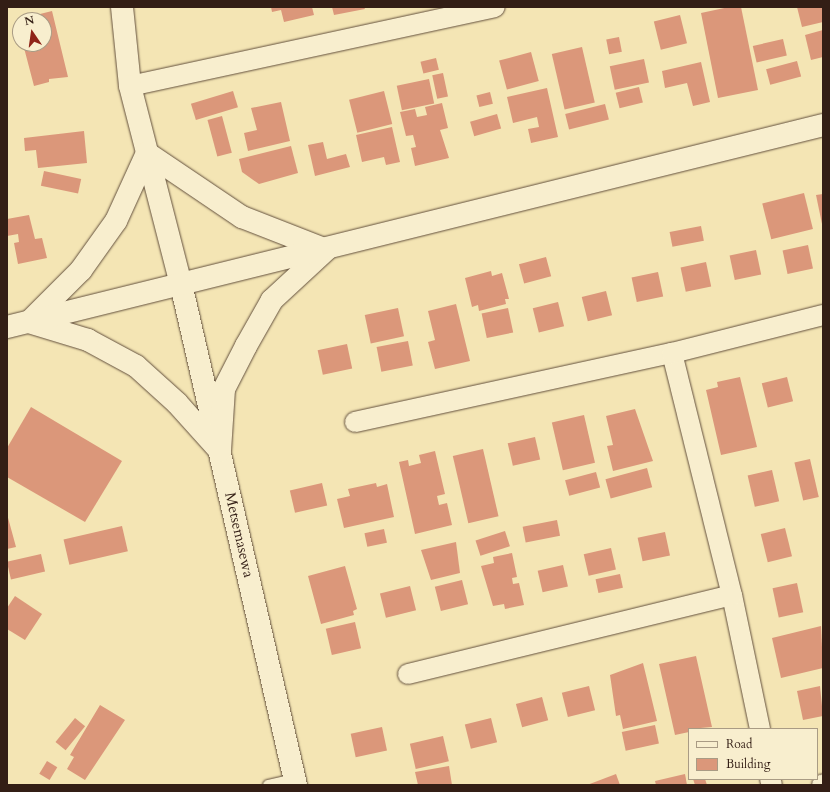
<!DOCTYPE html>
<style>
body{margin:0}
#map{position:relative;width:830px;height:792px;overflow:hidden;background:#f4e5b4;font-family:Cardo,serif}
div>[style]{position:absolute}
.building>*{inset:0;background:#db977a;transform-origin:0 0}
.roads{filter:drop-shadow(0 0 1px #63503d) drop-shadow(0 0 1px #63503d)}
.service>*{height:10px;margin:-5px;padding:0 5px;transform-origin:5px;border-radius:5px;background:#f8eece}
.minor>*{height:20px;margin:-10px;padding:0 10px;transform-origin:10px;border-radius:10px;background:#f8eece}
.tertiary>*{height:22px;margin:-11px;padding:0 11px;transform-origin:11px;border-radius:11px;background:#f8eece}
span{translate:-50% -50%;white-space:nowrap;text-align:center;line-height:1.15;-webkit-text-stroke:3px #f8eece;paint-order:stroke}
.street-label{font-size:15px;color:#331e15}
.frame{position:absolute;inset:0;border:8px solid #331e15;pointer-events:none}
.legend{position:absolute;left:688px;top:728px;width:130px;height:52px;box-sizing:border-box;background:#f8eece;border:1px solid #a99b84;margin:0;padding:5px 7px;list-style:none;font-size:12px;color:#331e15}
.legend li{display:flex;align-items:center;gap:8px;height:20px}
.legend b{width:20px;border:1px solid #a99b84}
.north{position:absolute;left:12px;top:12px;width:40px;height:40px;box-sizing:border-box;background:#f8eece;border:1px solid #a99b84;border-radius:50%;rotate:347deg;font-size:11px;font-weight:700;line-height:16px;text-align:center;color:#331e15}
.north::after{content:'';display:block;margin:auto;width:14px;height:18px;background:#8f2418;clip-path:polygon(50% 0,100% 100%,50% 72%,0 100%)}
</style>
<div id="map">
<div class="building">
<i style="clip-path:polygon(271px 7px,312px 7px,314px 15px,284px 22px,281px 10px,272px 12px)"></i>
<i style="clip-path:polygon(332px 7px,364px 7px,365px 9px,334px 15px)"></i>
<i style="clip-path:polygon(729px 7px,741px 7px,758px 90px,718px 98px,701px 13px)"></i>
<i style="clip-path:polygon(797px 7px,823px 7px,823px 22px,802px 27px)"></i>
<i style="clip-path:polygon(52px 11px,68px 77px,49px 79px,49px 82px,34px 86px,23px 44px,44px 44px,44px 20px,33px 20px,32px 16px)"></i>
<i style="left:680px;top:15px;width:29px;height:27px;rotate:76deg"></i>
<i style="clip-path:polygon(823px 30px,823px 57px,811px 60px,805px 35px)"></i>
<i style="left:619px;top:37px;width:15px;height:13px;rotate:79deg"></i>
<i style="left:783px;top:39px;width:17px;height:31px;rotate:77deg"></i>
<i style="left:582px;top:47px;width:57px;height:31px;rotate:77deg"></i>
<i style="left:531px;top:52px;width:30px;height:33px;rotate:75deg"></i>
<i style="left:436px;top:58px;width:12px;height:16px;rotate:76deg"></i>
<i style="left:644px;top:59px;width:24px;height:35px;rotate:78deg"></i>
<i style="left:797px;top:61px;width:16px;height:32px;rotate:75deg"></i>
<i style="clip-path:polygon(701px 62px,710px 102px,693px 106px,687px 83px,665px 88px,662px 71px)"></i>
<i style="left:443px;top:73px;width:24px;height:11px;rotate:78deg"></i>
<i style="left:429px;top:79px;width:25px;height:33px;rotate:78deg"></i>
<i style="left:639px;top:87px;width:16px;height:24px;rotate:76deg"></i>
<i style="clip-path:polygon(547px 88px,558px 137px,531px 143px,528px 129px,539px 127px,537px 117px,513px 123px,507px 97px)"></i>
<i style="left:233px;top:91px;width:17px;height:44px;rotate:73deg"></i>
<i style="left:384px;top:91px;width:34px;height:36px;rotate:76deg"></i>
<i style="left:490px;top:92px;width:12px;height:14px;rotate:76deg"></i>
<i style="clip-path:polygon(281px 102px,290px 141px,248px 151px,244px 133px,257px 130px,251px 108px)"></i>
<i style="clip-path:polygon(442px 103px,448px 128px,440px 130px,449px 158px,415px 166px,411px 148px,416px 147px,413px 135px,406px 136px,400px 112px,415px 109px,417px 117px,427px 115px,425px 107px)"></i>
<i style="left:605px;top:104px;width:16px;height:41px;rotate:76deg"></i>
<i style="left:497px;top:114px;width:15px;height:28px;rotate:74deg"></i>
<i style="left:222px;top:116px;width:38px;height:15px;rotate:75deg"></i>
<i style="clip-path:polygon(392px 127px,400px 162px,386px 165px,384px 157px,362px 162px,356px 135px)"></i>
<i style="clip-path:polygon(84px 131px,87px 163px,38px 168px,36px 150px,25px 151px,24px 138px)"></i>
<i style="clip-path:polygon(323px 142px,327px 159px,346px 154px,350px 167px,315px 176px,308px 145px)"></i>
<i style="clip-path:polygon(291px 146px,298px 173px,259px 184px,242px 172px,239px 159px)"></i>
<i style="left:44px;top:171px;width:38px;height:15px;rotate:12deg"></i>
<i style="left:804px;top:193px;width:37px;height:43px;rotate:76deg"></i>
<i style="clip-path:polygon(823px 194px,823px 224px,822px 224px,816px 195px)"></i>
<i style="clip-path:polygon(29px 215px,35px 239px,42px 238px,47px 258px,18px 264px,14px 243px,19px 242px,18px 234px,7px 236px,7px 219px)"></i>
<i style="left:701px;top:226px;width:15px;height:32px;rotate:79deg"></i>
<i style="left:808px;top:245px;width:24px;height:26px;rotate:78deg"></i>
<i style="left:756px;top:250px;width:25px;height:27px;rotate:78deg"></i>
<i style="left:546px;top:257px;width:20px;height:28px;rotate:75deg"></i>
<i style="left:706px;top:262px;width:25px;height:26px;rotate:78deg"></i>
<i style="clip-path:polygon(491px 271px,492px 276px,502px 273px,509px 299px,505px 299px,506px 304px,479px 311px,478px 305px,472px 307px,465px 278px)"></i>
<i style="left:658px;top:272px;width:25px;height:27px;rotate:78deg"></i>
<i style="left:606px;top:291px;width:25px;height:25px;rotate:76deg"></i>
<i style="left:558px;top:302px;width:25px;height:26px;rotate:76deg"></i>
<i style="clip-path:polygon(456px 304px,470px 361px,435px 369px,428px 342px,435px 340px,428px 311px)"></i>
<i style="left:398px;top:308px;width:29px;height:34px;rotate:78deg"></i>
<i style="left:508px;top:308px;width:25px;height:27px;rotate:78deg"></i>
<i style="left:408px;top:341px;width:25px;height:32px;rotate:79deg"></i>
<i style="left:347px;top:344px;width:25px;height:30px;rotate:78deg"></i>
<i style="clip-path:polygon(740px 377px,757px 447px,721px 455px,706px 390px,718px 387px,717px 382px)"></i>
<i style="left:787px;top:377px;width:25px;height:26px;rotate:76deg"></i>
<i style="clip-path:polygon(31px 407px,122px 461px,85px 522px,7px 477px,7px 448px)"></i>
<i style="clip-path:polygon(635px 409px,653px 461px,613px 471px,607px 446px,613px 445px,606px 416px)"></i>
<i style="left:584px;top:415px;width:49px;height:33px;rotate:77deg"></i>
<i style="left:535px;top:437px;width:23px;height:28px;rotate:77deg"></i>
<i style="left:483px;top:449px;width:69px;height:31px;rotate:77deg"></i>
<i style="clip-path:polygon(435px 451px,445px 494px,437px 496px,439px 505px,447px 503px,452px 525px,415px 534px,399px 462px,408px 460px,409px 466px,421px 463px,419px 455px)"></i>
<i style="left:810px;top:459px;width:39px;height:16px;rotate:77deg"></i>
<i style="left:647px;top:468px;width:20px;height:43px;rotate:75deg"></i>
<i style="left:772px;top:470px;width:32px;height:25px;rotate:77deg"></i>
<i style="left:596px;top:472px;width:16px;height:32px;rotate:75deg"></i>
<i style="left:322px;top:483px;width:23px;height:33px;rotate:77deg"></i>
<i style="clip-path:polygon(376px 483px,377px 487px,387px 484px,394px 517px,344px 528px,337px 499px,350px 496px,348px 489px)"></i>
<i style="clip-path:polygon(7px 514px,16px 547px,7px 549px)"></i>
<i style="left:557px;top:520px;width:16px;height:35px;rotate:79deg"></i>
<i style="left:122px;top:526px;width:26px;height:60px;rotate:77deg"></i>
<i style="left:785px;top:528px;width:29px;height:25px;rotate:76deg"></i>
<i style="left:384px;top:529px;width:14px;height:20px;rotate:78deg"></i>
<i style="left:505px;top:531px;width:16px;height:31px;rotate:72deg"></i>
<i style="left:665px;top:532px;width:24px;height:28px;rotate:78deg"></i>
<i style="clip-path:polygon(456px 542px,460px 573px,431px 580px,421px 550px)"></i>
<i style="left:611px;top:548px;width:22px;height:28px;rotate:77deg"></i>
<i style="clip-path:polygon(512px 553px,517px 577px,512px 578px,513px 584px,519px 583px,524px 605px,505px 609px,504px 604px,493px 606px,481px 566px,494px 563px,493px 557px)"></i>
<i style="left:41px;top:554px;width:18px;height:35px;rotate:77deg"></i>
<i style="left:563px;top:565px;width:22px;height:26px;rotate:77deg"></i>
<i style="clip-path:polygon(345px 566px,357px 609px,353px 611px,354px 615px,321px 624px,308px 576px)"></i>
<i style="left:620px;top:574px;width:14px;height:25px;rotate:78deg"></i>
<i style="left:462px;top:580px;width:25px;height:28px;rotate:76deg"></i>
<i style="left:797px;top:583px;width:30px;height:25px;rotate:78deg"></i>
<i style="left:410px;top:586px;width:25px;height:31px;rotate:76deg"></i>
<i style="clip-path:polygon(15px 596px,42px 614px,25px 640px,7px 629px,7px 608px)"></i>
<i style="left:355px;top:622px;width:27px;height:30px;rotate:77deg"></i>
<i style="clip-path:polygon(821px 626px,823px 668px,781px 678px,772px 638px)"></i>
<i style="clip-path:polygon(696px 656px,712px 727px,689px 729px,689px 732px,675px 735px,659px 664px)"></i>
<i style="clip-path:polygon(643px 663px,657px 721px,623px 729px,620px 715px,616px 716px,610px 675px)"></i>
<i style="left:589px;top:686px;width:25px;height:28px;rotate:76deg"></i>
<i style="clip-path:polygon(820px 686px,823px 716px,803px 720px,797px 691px)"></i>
<i style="left:542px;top:697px;width:24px;height:27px;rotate:75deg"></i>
<i style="clip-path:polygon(100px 705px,125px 720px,85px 780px,67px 769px,74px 757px,70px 755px)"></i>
<i style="left:75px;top:718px;width:13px;height:31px;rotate:39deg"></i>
<i style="left:491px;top:718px;width:25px;height:27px;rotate:76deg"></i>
<i style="left:655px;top:725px;width:19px;height:34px;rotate:78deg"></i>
<i style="left:382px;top:727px;width:24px;height:32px;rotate:78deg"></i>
<i style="left:443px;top:736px;width:26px;height:34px;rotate:77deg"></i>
<i style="left:47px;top:761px;width:12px;height:15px;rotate:31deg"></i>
<i style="clip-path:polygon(449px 766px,452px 785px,418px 785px,415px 772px)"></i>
<i style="clip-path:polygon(616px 774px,620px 785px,587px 785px)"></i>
<i style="clip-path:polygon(685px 774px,687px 785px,656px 785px,655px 781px)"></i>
<i style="clip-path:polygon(693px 779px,705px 779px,707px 785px,695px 785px)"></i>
</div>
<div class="roads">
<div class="service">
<i style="left:268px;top:785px;width:27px;rotate:-13deg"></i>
</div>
<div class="minor">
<i style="left:130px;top:86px;width:373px;rotate:-12.2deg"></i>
<i style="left:672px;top:353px;width:249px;rotate:76.1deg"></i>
<i style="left:732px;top:595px;width:137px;rotate:78.2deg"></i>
<i style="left:355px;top:422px;width:324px;rotate:-12.3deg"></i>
<i style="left:672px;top:353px;width:156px;rotate:-14.1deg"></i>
<i style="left:408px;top:674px;width:333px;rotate:-13.7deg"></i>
<i style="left:770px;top:779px;width:6px;rotate:72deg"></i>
<i style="left:822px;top:785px;width:1px;rotate:-45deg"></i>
</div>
<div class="tertiary">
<i style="left:122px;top:7px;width:79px;rotate:84.2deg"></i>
<i style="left:130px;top:86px;width:204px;rotate:75.6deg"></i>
<i style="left:181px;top:284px;width:514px;rotate:77.07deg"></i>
<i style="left:147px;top:153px;width:115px;rotate:34deg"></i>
<i style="left:242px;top:217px;width:90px;rotate:21.4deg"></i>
<i style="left:326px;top:250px;width:74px;rotate:137.2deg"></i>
<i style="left:272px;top:300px;width:53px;rotate:119.5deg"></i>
<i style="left:246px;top:346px;width:48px;rotate:117.1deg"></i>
<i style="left:224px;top:389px;width:62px;rotate:93.7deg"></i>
<i style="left:220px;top:451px;width:64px;rotate:-131.9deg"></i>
<i style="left:177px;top:403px;width:55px;rotate:-137.9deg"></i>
<i style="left:136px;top:366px;width:55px;rotate:-151.6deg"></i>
<i style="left:88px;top:340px;width:62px;rotate:-163deg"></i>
<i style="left:29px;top:322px;width:74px;rotate:-45deg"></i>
<i style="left:81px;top:270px;width:60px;rotate:-54.5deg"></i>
<i style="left:116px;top:221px;width:75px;rotate:-65.5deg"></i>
<i style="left:7px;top:327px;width:841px;rotate:-13.9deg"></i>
</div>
</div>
<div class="street-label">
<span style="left:239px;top:535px;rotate:77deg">Metsemasewa</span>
</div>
<div class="frame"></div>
<ul class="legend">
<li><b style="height:5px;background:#f8eece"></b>Road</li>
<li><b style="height:11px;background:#db977a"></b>Building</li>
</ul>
<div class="north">N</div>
</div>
